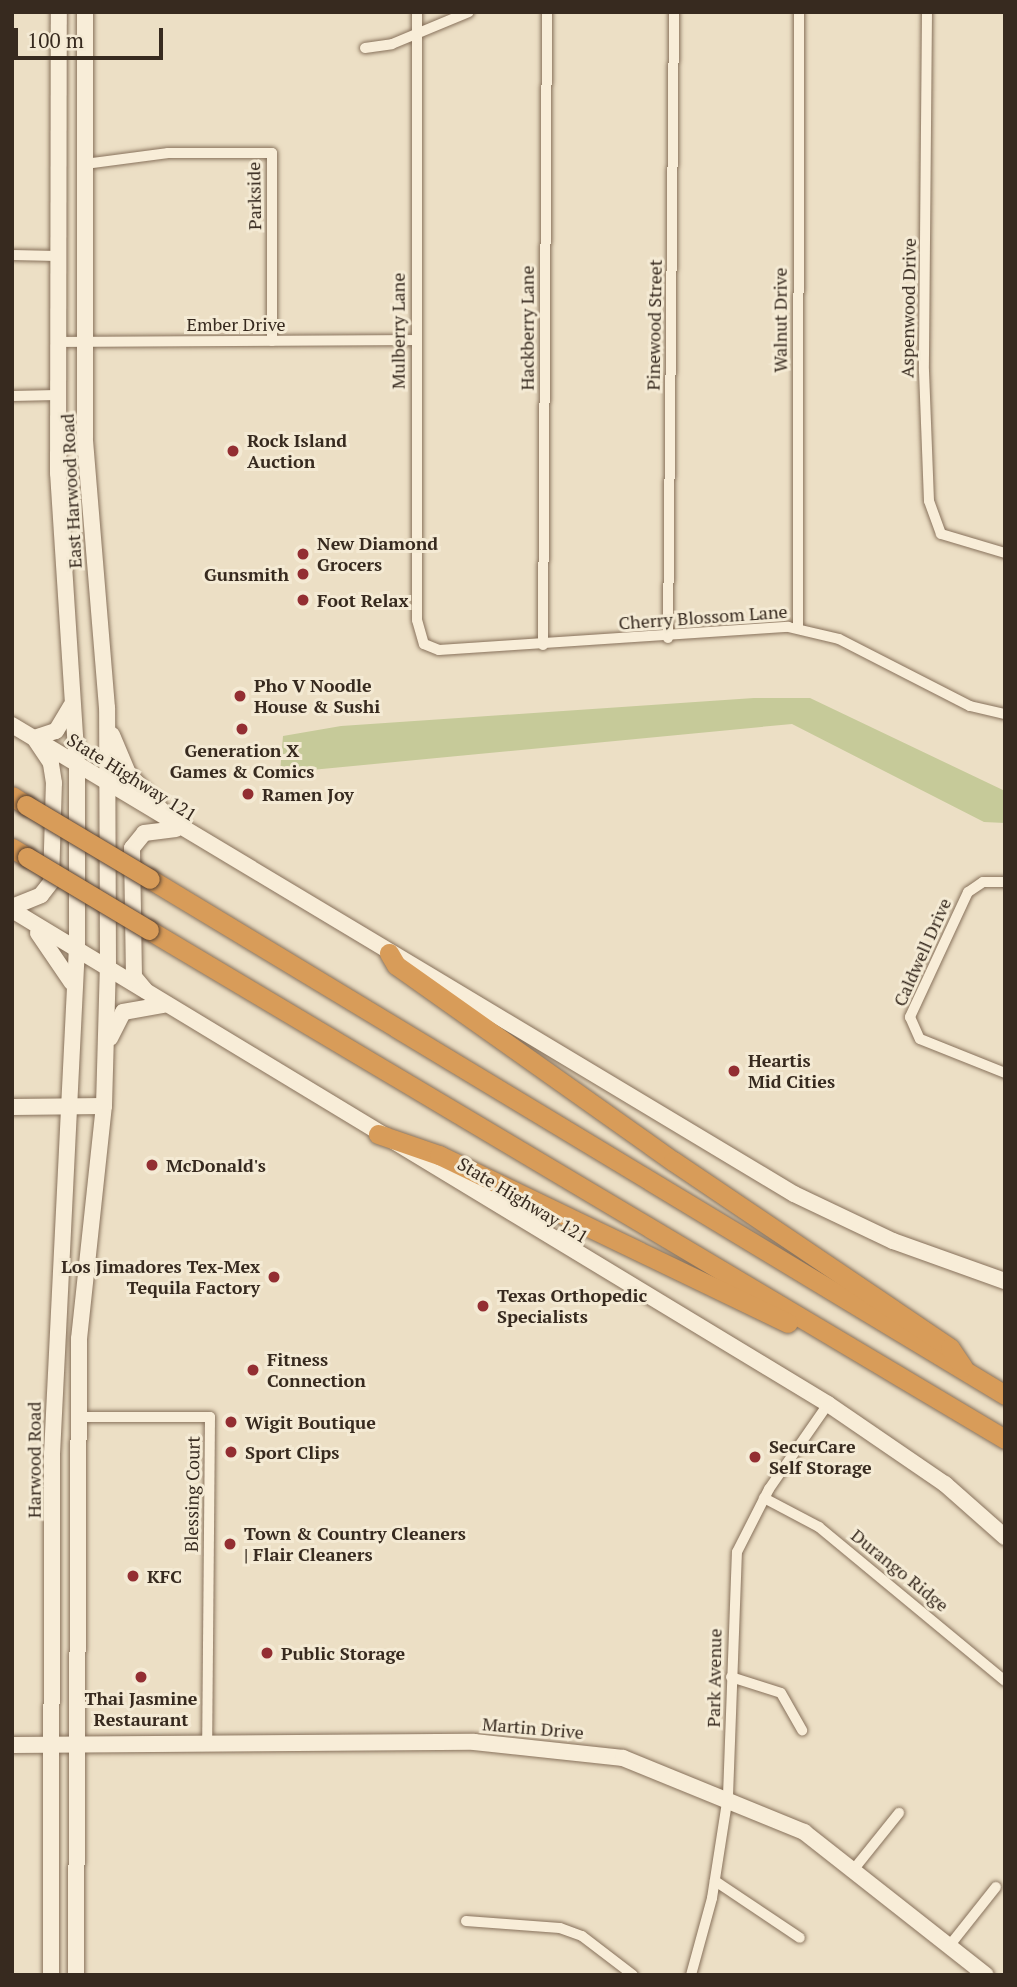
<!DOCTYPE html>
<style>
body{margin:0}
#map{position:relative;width:1017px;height:1987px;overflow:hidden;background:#ecdfc5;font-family:"PT Serif",serif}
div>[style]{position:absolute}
.green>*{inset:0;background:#c6ca99}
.roads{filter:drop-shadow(0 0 2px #87715b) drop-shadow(0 0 2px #87715b)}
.street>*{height:10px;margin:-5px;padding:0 5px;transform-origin:5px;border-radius:5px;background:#f8edd8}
.secondary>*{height:16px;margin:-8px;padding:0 8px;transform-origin:8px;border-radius:8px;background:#f8edd8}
.highway>*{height:19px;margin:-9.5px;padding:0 9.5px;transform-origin:9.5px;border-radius:9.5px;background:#d89c59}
.bridges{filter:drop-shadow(0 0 2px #553f2f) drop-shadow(0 0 2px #553f2f)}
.highway-bridge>*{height:19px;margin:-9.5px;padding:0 9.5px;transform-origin:9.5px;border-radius:9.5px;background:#d89c59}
.dots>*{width:19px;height:19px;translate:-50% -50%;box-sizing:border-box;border:4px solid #f4ead4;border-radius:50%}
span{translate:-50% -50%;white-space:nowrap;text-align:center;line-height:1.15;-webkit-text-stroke:6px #f4ead4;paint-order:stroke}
.street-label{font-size:18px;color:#372a1f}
.poi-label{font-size:18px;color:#372a1f;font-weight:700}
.left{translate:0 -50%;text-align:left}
.right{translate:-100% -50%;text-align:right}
.frame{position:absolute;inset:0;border:14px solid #372a1f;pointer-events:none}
.scale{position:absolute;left:14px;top:28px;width:149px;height:32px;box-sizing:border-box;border:4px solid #372a1f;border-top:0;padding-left:9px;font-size:21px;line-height:24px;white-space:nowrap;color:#372a1f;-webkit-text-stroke:5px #f4ead4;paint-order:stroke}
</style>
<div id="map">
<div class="green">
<i style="clip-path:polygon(754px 698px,810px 698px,1005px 791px,1005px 823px,984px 822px,792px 724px,280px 773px,283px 736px,341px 726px)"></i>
</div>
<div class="roads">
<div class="street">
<i style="left:417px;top:12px;width:608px;rotate:90deg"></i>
<i style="left:417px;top:620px;width:25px;rotate:74deg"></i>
<i style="left:424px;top:644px;width:16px;rotate:22deg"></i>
<i style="left:439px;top:650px;width:350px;rotate:-3.8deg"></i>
<i style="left:788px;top:627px;width:52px;rotate:13.2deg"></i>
<i style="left:839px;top:639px;width:147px;rotate:27.1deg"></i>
<i style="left:970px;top:706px;width:36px;rotate:13deg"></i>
<i style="left:927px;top:12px;width:359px;rotate:90.5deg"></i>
<i style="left:924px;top:371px;width:130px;rotate:87.8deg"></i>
<i style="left:929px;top:501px;width:35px;rotate:70deg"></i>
<i style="left:941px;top:534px;width:67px;rotate:16.5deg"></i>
<i style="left:365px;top:48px;width:27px;rotate:-8deg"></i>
<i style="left:392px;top:44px;width:83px;rotate:-22.6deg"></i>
<i style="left:85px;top:164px;width:84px;rotate:-7.5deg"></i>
<i style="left:168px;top:153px;width:104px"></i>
<i style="left:272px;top:153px;width:188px;rotate:90deg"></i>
<i style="left:12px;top:255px;width:45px;rotate:1.3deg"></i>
<i style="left:57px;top:342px;width:358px;rotate:-0.3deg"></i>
<i style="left:12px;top:396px;width:45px;rotate:-1.3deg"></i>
<i style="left:798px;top:628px;width:616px;rotate:-89.91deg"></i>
<i style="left:668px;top:638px;width:626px;rotate:-89.45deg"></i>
<i style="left:543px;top:645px;width:633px;rotate:-89.64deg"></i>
<i style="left:1005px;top:882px;width:22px;rotate:180deg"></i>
<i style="left:983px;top:882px;width:18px;rotate:146deg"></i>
<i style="left:968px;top:892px;width:138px;rotate:114.9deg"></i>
<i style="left:910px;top:1017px;width:24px;rotate:66deg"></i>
<i style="left:920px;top:1039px;width:92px;rotate:21.8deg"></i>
<i style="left:78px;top:1417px;width:132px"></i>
<i style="left:210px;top:1417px;width:327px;rotate:90.5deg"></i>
<i style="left:764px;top:1498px;width:62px;rotate:27.8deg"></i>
<i style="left:819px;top:1527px;width:241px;rotate:39.6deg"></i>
<i style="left:731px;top:1677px;width:52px;rotate:17.7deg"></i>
<i style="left:781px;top:1693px;width:43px;rotate:60.4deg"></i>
<i style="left:854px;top:1869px;width:72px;rotate:-51.2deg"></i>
<i style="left:715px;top:1881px;width:102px;rotate:33.8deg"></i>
<i style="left:466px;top:1921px;width:94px;rotate:4.3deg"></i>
<i style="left:560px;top:1928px;width:23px;rotate:20deg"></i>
<i style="left:582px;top:1936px;width:64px;rotate:37.4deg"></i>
<i style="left:950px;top:1945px;width:74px;rotate:-51.6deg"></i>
<i style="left:691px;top:1975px;width:80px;rotate:-74.7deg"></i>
<i style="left:712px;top:1898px;width:103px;rotate:-81.1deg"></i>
<i style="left:728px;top:1796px;width:244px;rotate:-87.9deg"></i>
<i style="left:737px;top:1552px;width:71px;rotate:-63.1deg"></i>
<i style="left:769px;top:1489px;width:103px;rotate:-55.2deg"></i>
</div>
<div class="secondary">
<i style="left:12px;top:725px;width:912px;rotate:30.95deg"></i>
<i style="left:794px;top:1194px;width:110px;rotate:25.4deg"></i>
<i style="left:893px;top:1241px;width:119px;rotate:19.7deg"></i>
<i style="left:112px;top:735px;width:41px;rotate:67.2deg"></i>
<i style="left:128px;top:773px;width:55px;rotate:47.9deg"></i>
<i style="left:12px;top:907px;width:31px;rotate:-22deg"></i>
<i style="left:41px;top:895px;width:16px;rotate:-52deg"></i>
<i style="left:51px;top:882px;width:99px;rotate:-88.3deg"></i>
<i style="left:54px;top:783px;width:20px;rotate:-99deg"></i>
<i style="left:51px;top:763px;width:30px;rotate:-124deg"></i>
<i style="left:34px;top:738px;width:23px;rotate:-18deg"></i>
<i style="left:56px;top:731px;width:29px;rotate:-59deg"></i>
<i style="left:12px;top:910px;width:954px;rotate:31.19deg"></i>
<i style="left:828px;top:1404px;width:142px;rotate:34.4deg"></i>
<i style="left:945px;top:1484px;width:80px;rotate:41.5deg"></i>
<i style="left:38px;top:933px;width:60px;rotate:55.8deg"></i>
<i style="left:145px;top:990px;width:17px;rotate:-130deg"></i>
<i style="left:134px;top:977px;width:129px;rotate:-90.9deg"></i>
<i style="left:132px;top:848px;width:19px;rotate:-51deg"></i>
<i style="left:144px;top:833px;width:32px;rotate:-7deg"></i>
<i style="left:110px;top:1038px;width:29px;rotate:-63deg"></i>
<i style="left:123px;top:1012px;width:41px;rotate:-9.9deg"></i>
<i style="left:12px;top:1107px;width:92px;rotate:-0.6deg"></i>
<i style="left:12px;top:1745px;width:462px;rotate:-0.4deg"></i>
<i style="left:474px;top:1742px;width:150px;rotate:6.1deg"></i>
<i style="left:623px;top:1758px;width:196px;rotate:22.2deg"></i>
<i style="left:804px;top:1832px;width:231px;rotate:38.2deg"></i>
<i style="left:51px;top:1975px;width:521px;rotate:-89.89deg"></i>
<i style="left:52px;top:1454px;width:508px;rotate:-87.18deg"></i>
<i style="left:77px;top:947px;width:181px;rotate:-90deg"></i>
<i style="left:77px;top:766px;width:294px;rotate:-93.7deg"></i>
<i style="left:58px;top:473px;width:461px;rotate:-89.9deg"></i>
<i style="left:76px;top:1975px;width:636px;rotate:-89.73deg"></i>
<i style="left:79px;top:1339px;width:234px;rotate:-83.9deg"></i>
<i style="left:104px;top:1106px;width:139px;rotate:-88.4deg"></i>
<i style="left:108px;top:967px;width:259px;rotate:-90.2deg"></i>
<i style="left:107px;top:708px;width:271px;rotate:-94.7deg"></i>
<i style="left:85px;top:438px;width:426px;rotate:-90deg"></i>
</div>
<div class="highway">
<i style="left:12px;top:796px;width:17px;rotate:33deg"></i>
<i style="left:12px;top:848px;width:17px;rotate:31deg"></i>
<i style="left:150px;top:879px;width:999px;rotate:31.11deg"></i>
<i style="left:149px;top:930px;width:996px;rotate:30.74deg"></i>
<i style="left:389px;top:953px;width:14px;rotate:60deg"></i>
<i style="left:396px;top:965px;width:339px;rotate:35.3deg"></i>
<i style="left:673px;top:1161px;width:334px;rotate:34deg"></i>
<i style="left:950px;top:1348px;width:23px;rotate:56deg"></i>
<i style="left:378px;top:1134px;width:65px;rotate:19deg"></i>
<i style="left:439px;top:1155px;width:387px;rotate:25.7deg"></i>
</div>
</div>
<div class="bridges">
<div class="highway-bridge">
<i style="left:26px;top:805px;width:144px;rotate:30.8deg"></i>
<i style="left:27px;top:857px;width:142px;rotate:30.9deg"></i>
</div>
</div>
<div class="dots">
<i style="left:233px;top:451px;background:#932e32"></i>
<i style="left:303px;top:554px;background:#932e32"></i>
<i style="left:303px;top:574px;background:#932e32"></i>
<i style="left:303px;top:600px;background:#932e32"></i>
<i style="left:240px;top:696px;background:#932e32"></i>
<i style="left:242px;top:729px;background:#932e32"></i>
<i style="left:248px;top:794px;background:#932e32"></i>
<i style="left:734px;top:1071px;background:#932e32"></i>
<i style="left:152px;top:1165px;background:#932e32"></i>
<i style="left:274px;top:1277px;background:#932e32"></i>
<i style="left:483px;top:1306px;background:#932e32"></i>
<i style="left:253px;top:1370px;background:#932e32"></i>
<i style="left:231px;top:1422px;background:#932e32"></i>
<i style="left:231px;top:1452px;background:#932e32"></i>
<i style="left:755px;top:1457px;background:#932e32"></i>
<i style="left:230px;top:1544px;background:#932e32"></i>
<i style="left:133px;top:1576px;background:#932e32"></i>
<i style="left:267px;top:1653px;background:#932e32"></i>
<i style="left:141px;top:1677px;background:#932e32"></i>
</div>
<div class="street-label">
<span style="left:254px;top:196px;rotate:-91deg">Parkside</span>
<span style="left:908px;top:308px;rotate:-89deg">Aspenwood Drive</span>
<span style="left:780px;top:320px;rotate:-90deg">Walnut Drive</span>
<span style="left:236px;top:324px">Ember Drive</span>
<span style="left:654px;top:325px;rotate:-89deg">Pinewood Street</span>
<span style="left:527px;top:328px;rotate:-90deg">Hackberry Lane</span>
<span style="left:398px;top:331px;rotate:-90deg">Mulberry Lane</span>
<span style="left:71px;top:491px;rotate:-93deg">East Harwood Road</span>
<span style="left:703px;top:617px;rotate:-4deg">Cherry Blossom Lane</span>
<span style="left:132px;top:777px;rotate:32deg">State Highway 121</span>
<span style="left:922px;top:952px;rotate:-66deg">Caldwell Drive</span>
<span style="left:523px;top:1200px;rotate:31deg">State Highway 121</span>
<span style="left:34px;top:1460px;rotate:-90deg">Harwood Road</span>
<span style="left:192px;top:1494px;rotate:-89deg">Blessing Court</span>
<span style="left:900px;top:1570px;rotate:39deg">Durango Ridge</span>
<span style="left:714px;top:1678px;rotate:-89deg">Park Avenue</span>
<span style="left:533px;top:1728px;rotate:5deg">Martin Drive</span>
</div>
<div class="poi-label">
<span class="left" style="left:247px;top:451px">Rock Island<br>Auction</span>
<span class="left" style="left:317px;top:554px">New Diamond<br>Grocers</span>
<span class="right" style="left:289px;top:574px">Gunsmith</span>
<span class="left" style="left:317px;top:600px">Foot Relax</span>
<span class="left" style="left:254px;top:696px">Pho V Noodle<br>House &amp; Sushi</span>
<span style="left:242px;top:761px">Generation X<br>Games &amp; Comics</span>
<span class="left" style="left:262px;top:794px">Ramen Joy</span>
<span class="left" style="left:748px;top:1071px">Heartis<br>Mid Cities</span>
<span class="left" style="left:166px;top:1165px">McDonald's</span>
<span class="right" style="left:260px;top:1277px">Los Jimadores Tex-Mex<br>Tequila Factory</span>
<span class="left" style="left:497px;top:1306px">Texas Orthopedic<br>Specialists</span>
<span class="left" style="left:267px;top:1370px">Fitness<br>Connection</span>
<span class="left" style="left:245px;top:1422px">Wigit Boutique</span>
<span class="left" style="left:769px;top:1457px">SecurCare<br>Self Storage</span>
<span class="left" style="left:245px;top:1452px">Sport Clips</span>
<span class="left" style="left:244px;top:1544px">Town &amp; Country Cleaners<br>| Flair Cleaners</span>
<span class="left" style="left:147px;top:1576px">KFC</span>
<span class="left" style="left:281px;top:1653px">Public Storage</span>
<span style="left:141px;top:1709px">Thai Jasmine<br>Restaurant</span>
</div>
<div class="frame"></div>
<div class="scale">100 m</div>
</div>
